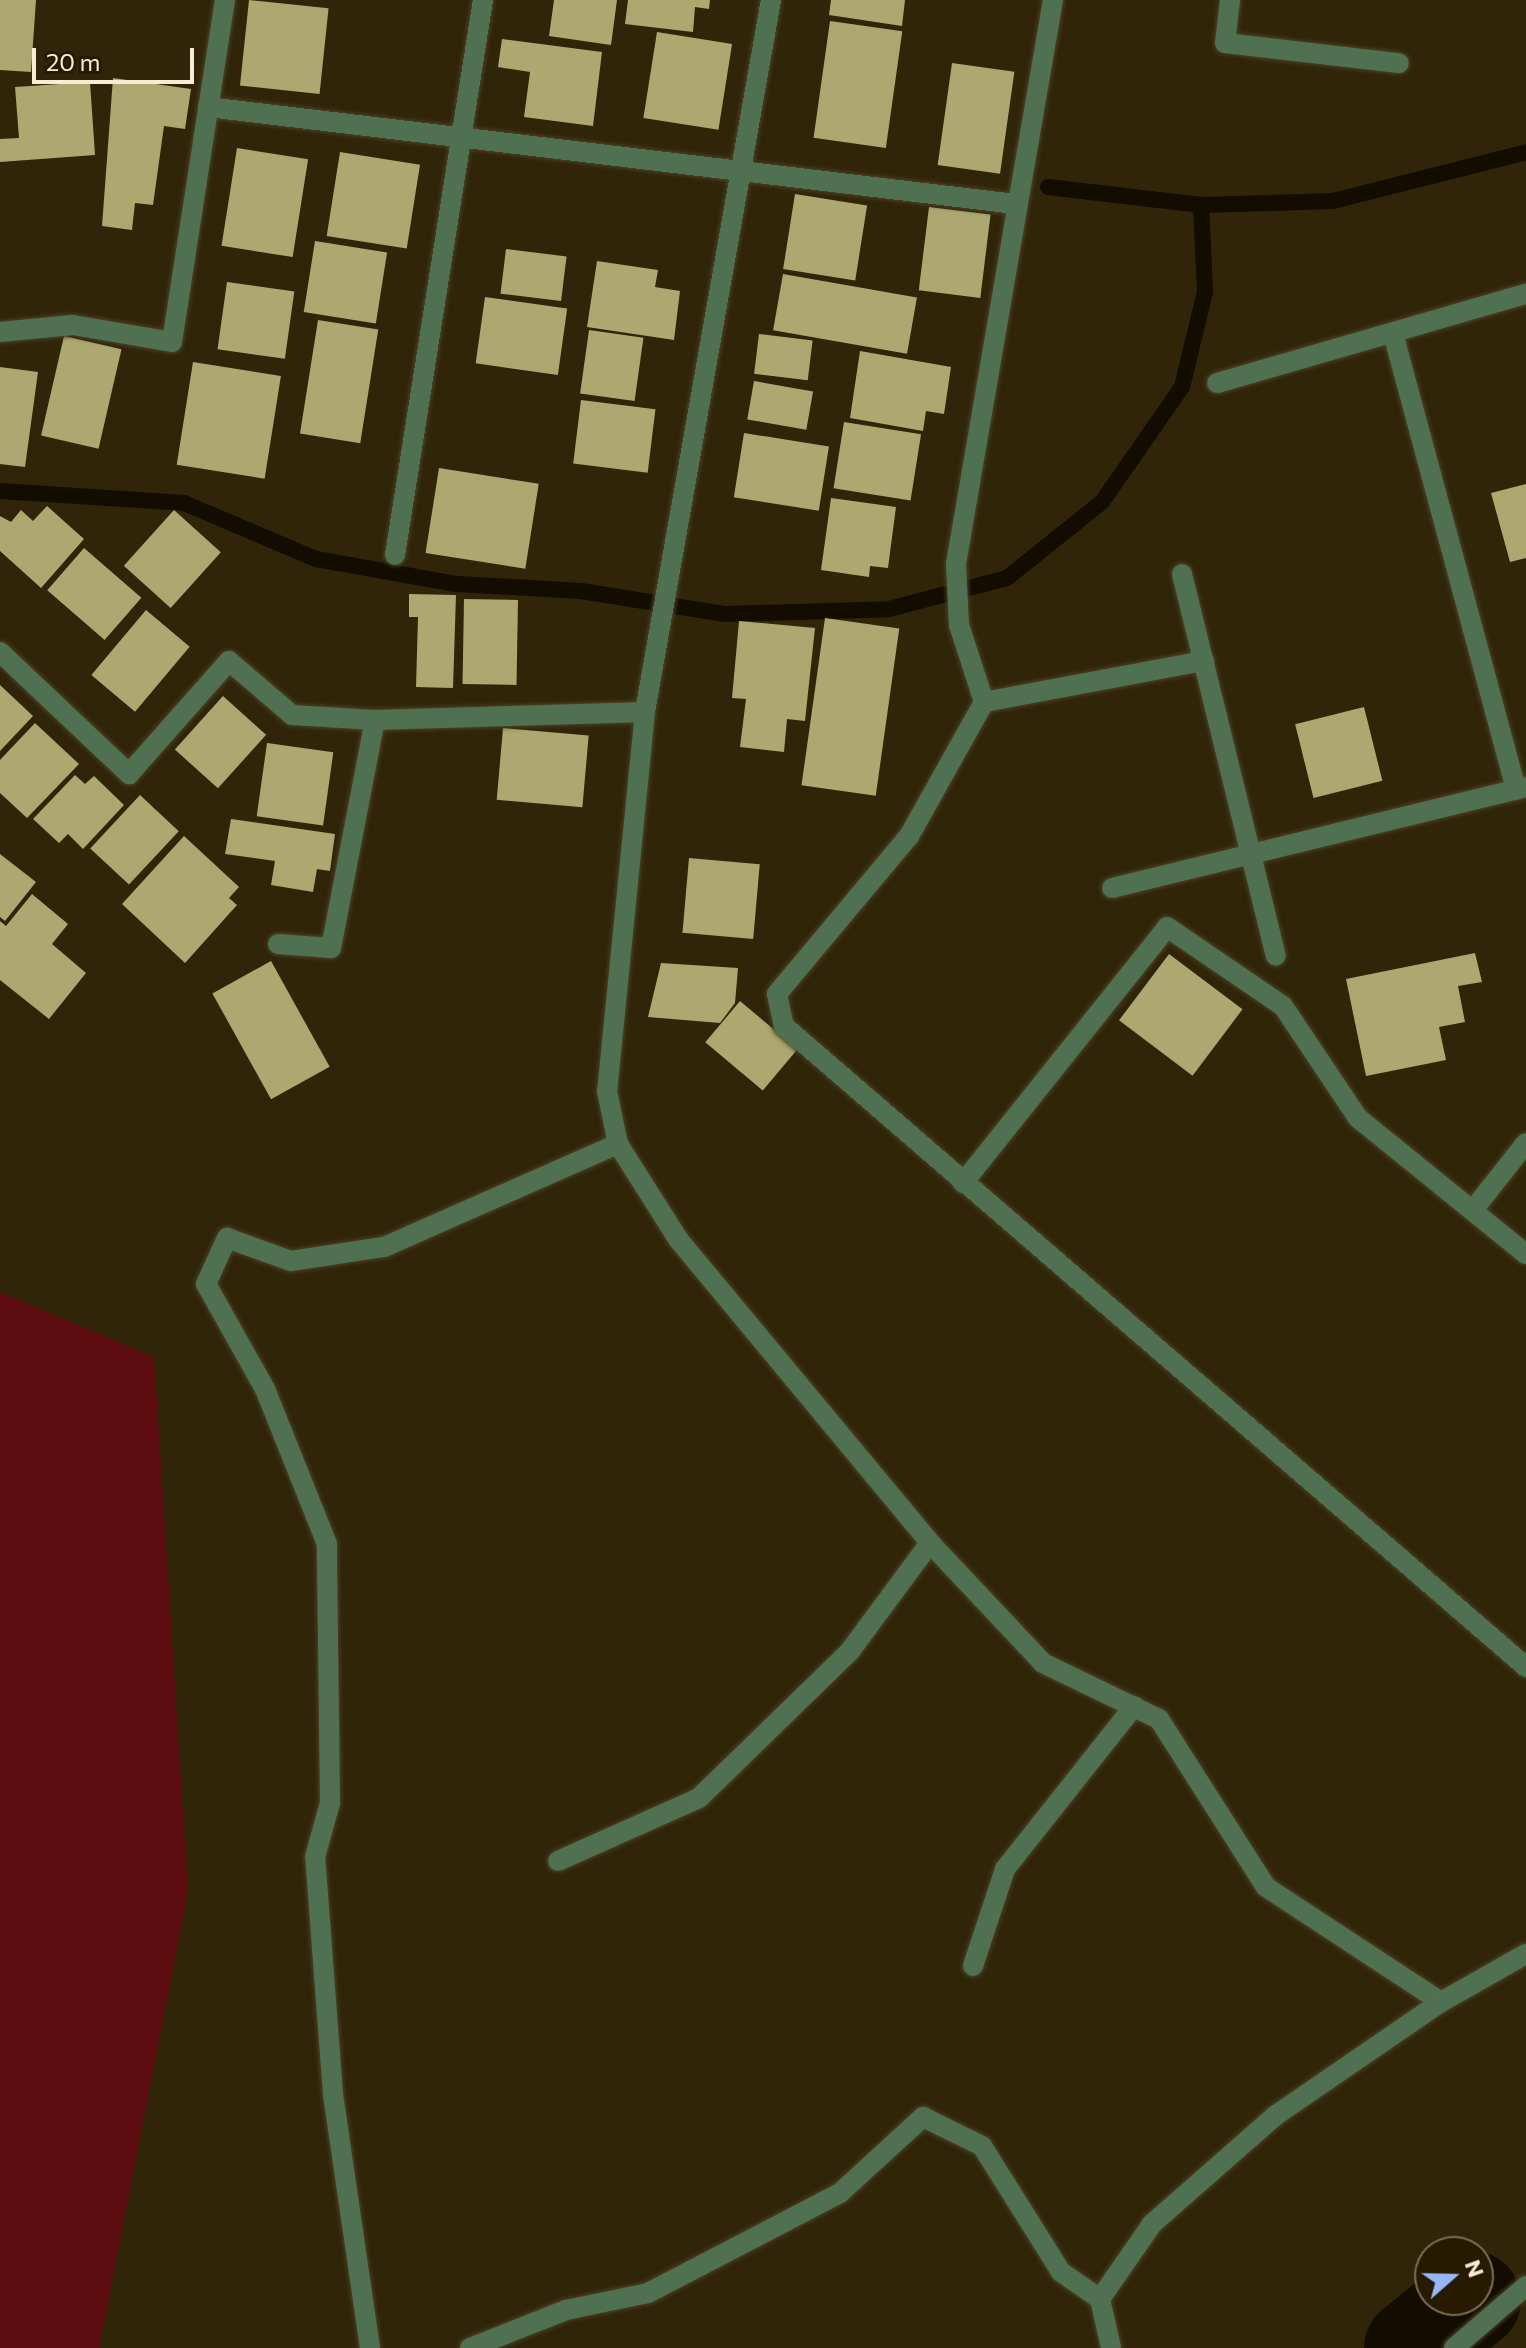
<!DOCTYPE html>
<style>
body{margin:0}
#map{position:relative;width:1526px;height:2348px;overflow:hidden;background:#302509;font-family:Commissioner,sans-serif}
div>[style]{position:absolute}
.green>*{inset:0;background:#5d0d10}
.stream>*{height:16px;margin:-8px;padding:0 8px;transform-origin:8px;border-radius:8px;background:#120c01}
.river>*{height:98px;margin:-49px;padding:0 49px;transform-origin:49px;border-radius:49px;background:#120c01}
.building>*{inset:0;background:#aca870;transform-origin:0 0}
.roads{filter:drop-shadow(0 0 2px #4c4125) drop-shadow(0 0 2px #4c4125)}
.minor>*{height:20px;margin:-10px;padding:0 10px;transform-origin:10px;border-radius:10px;background:#507151}
span{translate:-50% -50%;white-space:nowrap;text-align:center;line-height:1.15;-webkit-text-stroke:8px #261b01;paint-order:stroke}
.north{position:absolute;left:1414px;top:2236px;width:80px;height:80px;box-sizing:border-box;background:#261b01;border:2px solid #7a6f55;border-radius:50%;rotate:70deg;font-size:22px;font-weight:700;line-height:32px;text-align:center;color:#f9ecd2}
.north::after{content:'';display:block;margin:auto;width:28px;height:36px;background:#96b6fd;clip-path:polygon(50% 0,100% 100%,50% 72%,0 100%)}
.scale{position:absolute;left:32px;top:48px;width:162px;height:36px;box-sizing:border-box;border:4px solid #f9ecd2;border-top:0;padding-left:10px;font-size:24px;line-height:28px;white-space:nowrap;color:#f9ecd2;-webkit-text-stroke:6px #261b01;paint-order:stroke}
</style>
<div id="map">
<div class="green">
<i style="clip-path:polygon(0 1292px,154px 1357px,188px 1891px,99px 2348px,0 2348px)"></i>
</div>
<div class="stream">
<i style="left:1048px;top:187px;width:154px;rotate:6.7deg"></i>
<i style="left:1201px;top:205px;width:132px;rotate:-1.7deg"></i>
<i style="left:1333px;top:201px;width:199px;rotate:-14.2deg"></i>
<i style="left:0;top:491px;width:184px;rotate:3.7deg"></i>
<i style="left:184px;top:503px;width:143px;rotate:23deg"></i>
<i style="left:316px;top:559px;width:143px;rotate:10.1deg"></i>
<i style="left:457px;top:584px;width:124px;rotate:3.2deg"></i>
<i style="left:581px;top:591px;width:146px;rotate:9.1deg"></i>
<i style="left:725px;top:614px;width:164px;rotate:-1.7deg"></i>
<i style="left:889px;top:609px;width:122px;rotate:-14.7deg"></i>
<i style="left:1007px;top:578px;width:122px;rotate:-38.7deg"></i>
<i style="left:1102px;top:502px;width:140px;rotate:-55.2deg"></i>
<i style="left:1182px;top:387px;width:98px;rotate:-76.4deg"></i>
<i style="left:1205px;top:292px;width:87px;rotate:-92.6deg"></i>
</div>
<div class="river">
<i style="left:1413px;top:2348px;width:76px;rotate:-39.1deg"></i>
</div>
<div class="building">
<i style="clip-path:polygon(0 0,36px 0,31px 72px,0 70px)"></i>
<i style="left:249px;top:0;width:80px;height:86px;rotate:6deg"></i>
<i style="clip-path:polygon(554px 0,617px 0,611px 45px,549px 36px)"></i>
<i style="clip-path:polygon(628px 0,710px 0,709px 9px,695px 7px,693px 32px,625px 24px)"></i>
<i style="clip-path:polygon(831px 0,905px 0,902px 26px,829px 15px)"></i>
<i style="left:830px;top:21px;width:73px;height:118px;rotate:8deg"></i>
<i style="left:657px;top:32px;width:76px;height:87px;rotate:9deg"></i>
<i style="clip-path:polygon(502px 39px,602px 52px,593px 126px,524px 117px,530px 72px,498px 67px)"></i>
<i style="left:952px;top:63px;width:63px;height:103px;rotate:8deg"></i>
<i style="clip-path:polygon(113px 78px,191px 89px,185px 129px,164px 126px,153px 205px,135px 203px,132px 230px,102px 226px)"></i>
<i style="clip-path:polygon(90px 82px,95px 155px,0 162px,0 139px,19px 138px,15px 87px)"></i>
<i style="left:237px;top:148px;width:72px;height:99px;rotate:9deg"></i>
<i style="left:340px;top:152px;width:81px;height:85px;rotate:9deg"></i>
<i style="left:795px;top:194px;width:73px;height:76px;rotate:9deg"></i>
<i style="left:929px;top:207px;width:62px;height:84px;rotate:7deg"></i>
<i style="left:315px;top:241px;width:73px;height:72px;rotate:9deg"></i>
<i style="left:506px;top:249px;width:61px;height:45px;rotate:7deg"></i>
<i style="clip-path:polygon(597px 261px,658px 270px,655px 287px,680px 291px,674px 340px,587px 327px)"></i>
<i style="left:783px;top:274px;width:136px;height:57px;rotate:10deg"></i>
<i style="left:227px;top:282px;width:68px;height:68px;rotate:8deg"></i>
<i style="left:485px;top:297px;width:83px;height:67px;rotate:8deg"></i>
<i style="left:318px;top:320px;width:61px;height:115px;rotate:9deg"></i>
<i style="left:589px;top:330px;width:55px;height:64px;rotate:8deg"></i>
<i style="left:759px;top:334px;width:54px;height:40px;rotate:7deg"></i>
<i style="left:64px;top:336px;width:59px;height:102px;rotate:13deg"></i>
<i style="clip-path:polygon(860px 351px,951px 367px,944px 414px,926px 411px,923px 431px,850px 418px)"></i>
<i style="left:193px;top:362px;width:89px;height:104px;rotate:9deg"></i>
<i style="clip-path:polygon(0 367px,38px 372px,25px 467px,0 464px)"></i>
<i style="left:754px;top:381px;width:60px;height:39px;rotate:10deg"></i>
<i style="left:581px;top:400px;width:75px;height:64px;rotate:7deg"></i>
<i style="left:844px;top:422px;width:78px;height:67px;rotate:9deg"></i>
<i style="left:744px;top:433px;width:86px;height:65px;rotate:9deg"></i>
<i style="left:439px;top:468px;width:101px;height:86px;rotate:9deg"></i>
<i style="clip-path:polygon(1526px 484px,1526px 558px,1510px 562px,1491px 493px)"></i>
<i style="clip-path:polygon(831px 498px,896px 507px,888px 568px,870px 566px,869px 577px,821px 570px)"></i>
<i style="clip-path:polygon(47px 506px,84px 539px,41px 588px,0 551px,0 516px,11px 522px,21px 510px,33px 521px)"></i>
<i style="left:174px;top:510px;width:63px;height:75px;rotate:42deg"></i>
<i style="left:84px;top:548px;width:76px;height:56px;rotate:41deg"></i>
<i style="clip-path:polygon(409px 594px,456px 595px,453px 688px,416px 687px,418px 617px,409px 617px)"></i>
<i style="left:464px;top:599px;width:54px;height:85px;rotate:1deg"></i>
<i style="left:146px;top:610px;width:57px;height:85px;rotate:40deg"></i>
<i style="left:825px;top:618px;width:75px;height:169px;rotate:8deg"></i>
<i style="clip-path:polygon(739px 621px,815px 628px,805px 721px,787px 719px,784px 752px,740px 747px,746px 699px,732px 698px)"></i>
<i style="clip-path:polygon(0 685px,33px 716px,0 751px)"></i>
<i style="left:223px;top:696px;width:58px;height:72px;rotate:42deg"></i>
<i style="left:1364px;top:707px;width:76px;height:71px;rotate:76deg"></i>
<i style="clip-path:polygon(35px 723px,79px 764px,27px 818px,0 793px,0 760px)"></i>
<i style="left:503px;top:728px;width:86px;height:72px;rotate:5deg"></i>
<i style="left:267px;top:743px;width:67px;height:74px;rotate:8deg"></i>
<i style="clip-path:polygon(75px 775px,85px 784px,94px 776px,124px 805px,83px 849px,68px 834px,59px 843px,33px 819px)"></i>
<i style="left:140px;top:795px;width:53px;height:73px;rotate:43deg"></i>
<i style="clip-path:polygon(231px 819px,335px 834px,330px 871px,317px 869px,313px 892px,271px 885px,275px 861px,225px 854px)"></i>
<i style="clip-path:polygon(184px 836px,239px 887px,229px 898px,237px 905px,185px 963px,122px 904px)"></i>
<i style="clip-path:polygon(0 854px,36px 882px,5px 921px,0 917px)"></i>
<i style="left:689px;top:858px;width:71px;height:75px;rotate:5deg"></i>
<i style="clip-path:polygon(32px 894px,68px 924px,52px 944px,86px 973px,49px 1019px,0 980px,0 921px,6px 926px)"></i>
<i style="clip-path:polygon(1475px 953px,1482px 982px,1458px 986px,1465px 1022px,1439px 1027px,1446px 1060px,1366px 1076px,1346px 979px)"></i>
<i style="left:1169px;top:954px;width:92px;height:83px;rotate:37deg"></i>
<i style="left:271px;top:961px;width:121px;height:67px;rotate:61deg"></i>
<i style="clip-path:polygon(661px 963px,738px 968px,735px 1003px,720px 1023px,648px 1017px)"></i>
<i style="left:740px;top:1001px;width:75px;height:54px;rotate:40deg"></i>
</div>
<div class="roads">
<div class="minor">
<i style="left:771px;top:0;width:723px;rotate:100.04deg"></i>
<i style="left:645px;top:712px;width:381px;rotate:95.7deg"></i>
<i style="left:607px;top:1091px;width:54px;rotate:78.3deg"></i>
<i style="left:618px;top:1144px;width:112px;rotate:57.7deg"></i>
<i style="left:678px;top:1239px;width:395px;rotate:50.3deg"></i>
<i style="left:930px;top:1543px;width:165px;rotate:46.7deg"></i>
<i style="left:1043px;top:1663px;width:129px;rotate:25.8deg"></i>
<i style="left:1159px;top:1719px;width:199px;rotate:57.5deg"></i>
<i style="left:1266px;top:1887px;width:209px;rotate:33.3deg"></i>
<i style="left:1053px;top:0;width:572px;rotate:99.76deg"></i>
<i style="left:956px;top:564px;width:61px;rotate:87.2deg"></i>
<i style="left:959px;top:625px;width:81px;rotate:72deg"></i>
<i style="left:984px;top:702px;width:154px;rotate:119.2deg"></i>
<i style="left:909px;top:836px;width:206px;rotate:129.9deg"></i>
<i style="left:777px;top:994px;width:33px;rotate:78deg"></i>
<i style="left:784px;top:1026px;width:981px;rotate:40.82deg"></i>
<i style="left:1230px;top:0;width:43px;rotate:96.6deg"></i>
<i style="left:1225px;top:43px;width:175px;rotate:6.6deg"></i>
<i style="left:208px;top:107px;width:814px;rotate:6.85deg"></i>
<i style="left:0;top:332px;width:73px;rotate:-5.5deg"></i>
<i style="left:73px;top:325px;width:100px;rotate:9.7deg"></i>
<i style="left:172px;top:342px;width:346px;rotate:-81.2deg"></i>
<i style="left:1394px;top:337px;width:469px;rotate:74.9deg"></i>
<i style="left:1217px;top:383px;width:322px;rotate:-16.1deg"></i>
<i style="left:395px;top:555px;width:562px;rotate:-80.99deg"></i>
<i style="left:1182px;top:574px;width:393px;rotate:76.2deg"></i>
<i style="left:0;top:652px;width:178px;rotate:43.4deg"></i>
<i style="left:129px;top:774px;width:151px;rotate:-48.5deg"></i>
<i style="left:229px;top:661px;width:83px;rotate:40.6deg"></i>
<i style="left:292px;top:715px;width:83px;rotate:3.4deg"></i>
<i style="left:375px;top:720px;width:270px;rotate:-1.7deg"></i>
<i style="left:984px;top:702px;width:224px;rotate:-10.6deg"></i>
<i style="left:1112px;top:888px;width:426px;rotate:-13.7deg"></i>
<i style="left:278px;top:944px;width:53px;rotate:4.3deg"></i>
<i style="left:331px;top:948px;width:232px;rotate:-79.1deg"></i>
<i style="left:963px;top:1183px;width:327px;rotate:-51.4deg"></i>
<i style="left:1167px;top:927px;width:140px;rotate:34.3deg"></i>
<i style="left:1283px;top:1006px;width:135px;rotate:56.2deg"></i>
<i style="left:1358px;top:1118px;width:216px;rotate:39deg"></i>
<i style="left:1473px;top:1210px;width:85px;rotate:-51.7deg"></i>
<i style="left:558px;top:1861px;width:154px;rotate:-24.1deg"></i>
<i style="left:699px;top:1798px;width:211px;rotate:-44.2deg"></i>
<i style="left:850px;top:1651px;width:134px;rotate:-53.5deg"></i>
<i style="left:973px;top:1966px;width:102px;rotate:-71.7deg"></i>
<i style="left:1005px;top:1869px;width:208px;rotate:-51.6deg"></i>
<i style="left:1100px;top:2299px;width:91px;rotate:-55.3deg"></i>
<i style="left:1152px;top:2224px;width:165px;rotate:-41.3deg"></i>
<i style="left:1276px;top:2115px;width:200px;rotate:-34.4deg"></i>
<i style="left:1441px;top:2002px;width:98px;rotate:-29.5deg"></i>
<i style="left:370px;top:2348px;width:257px;rotate:-98.3deg"></i>
<i style="left:333px;top:2094px;width:238px;rotate:-94.3deg"></i>
<i style="left:315px;top:1857px;width:56px;rotate:-74.5deg"></i>
<i style="left:330px;top:1803px;width:259px;rotate:-90.7deg"></i>
<i style="left:327px;top:1544px;width:167px;rotate:-111.8deg"></i>
<i style="left:265px;top:1389px;width:120px;rotate:-119.3deg"></i>
<i style="left:206px;top:1284px;width:51px;rotate:-65.5deg"></i>
<i style="left:227px;top:1238px;width:68px;rotate:19.8deg"></i>
<i style="left:291px;top:1261px;width:94px;rotate:-8.6deg"></i>
<i style="left:384px;top:1247px;width:256px;rotate:-23.8deg"></i>
<i style="left:470px;top:2348px;width:103px;rotate:-21.6deg"></i>
<i style="left:566px;top:2310px;width:84px;rotate:-11.7deg"></i>
<i style="left:648px;top:2293px;width:216px;rotate:-27.5deg"></i>
<i style="left:840px;top:2193px;width:113px;rotate:-42.5deg"></i>
<i style="left:923px;top:2117px;width:66px;rotate:26.2deg"></i>
<i style="left:982px;top:2146px;width:149px;rotate:57.9deg"></i>
<i style="left:1061px;top:2272px;width:47px;rotate:34.7deg"></i>
<i style="left:1100px;top:2299px;width:50px;rotate:77.3deg"></i>
<i style="left:1454px;top:2348px;width:95px;rotate:-40.7deg"></i>
</div>
</div>
<div class="north">N</div>
<div class="scale">20 m</div>
</div>
